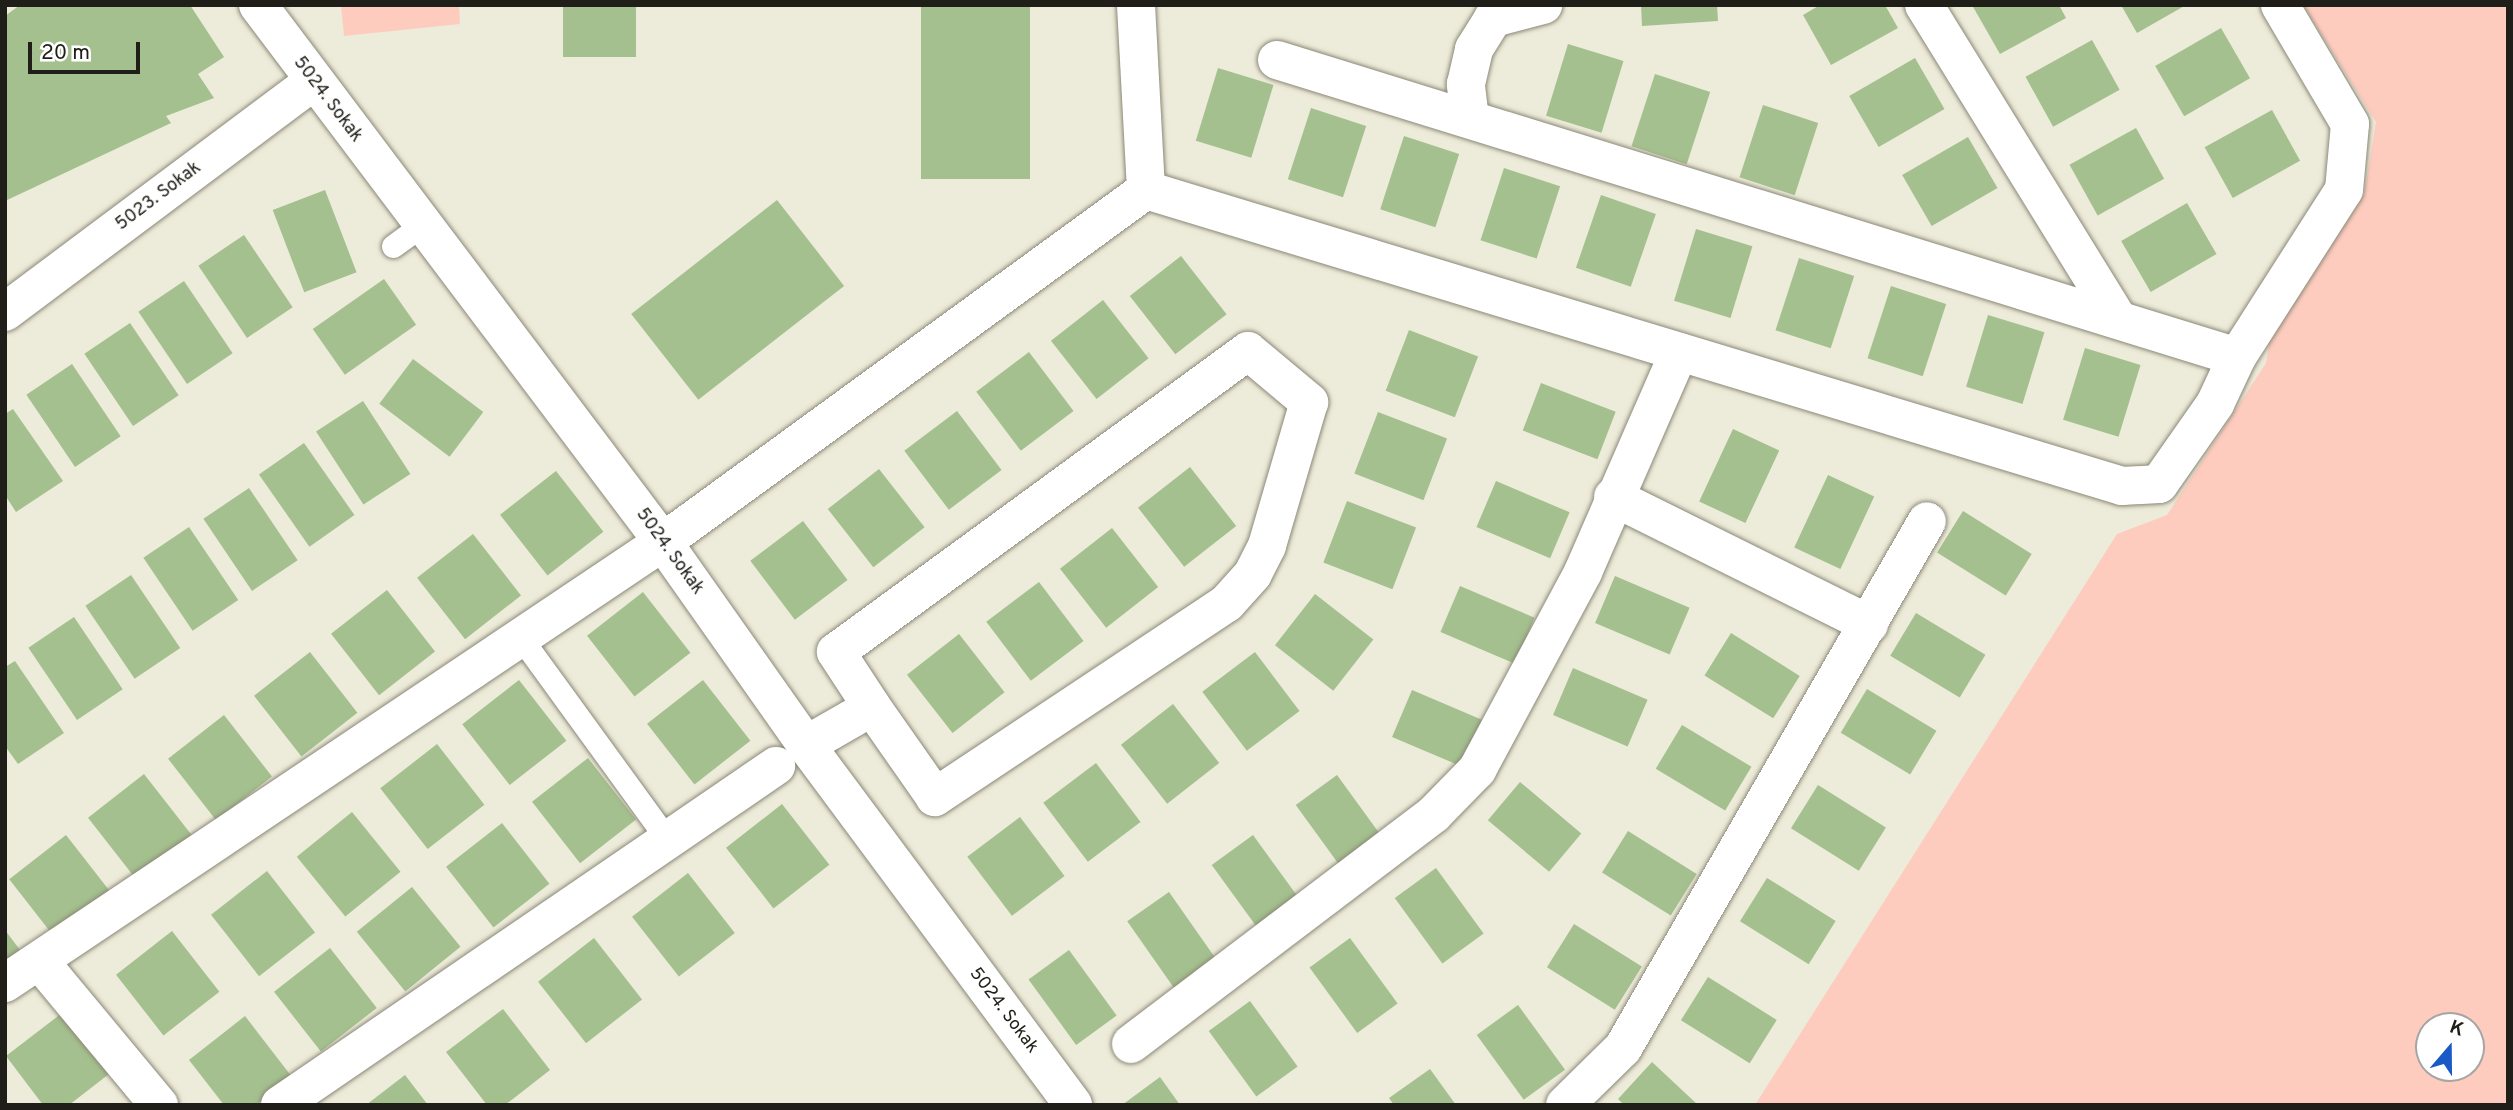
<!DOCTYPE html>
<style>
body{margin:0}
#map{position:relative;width:2513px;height:1110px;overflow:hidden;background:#edebd9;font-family:Overpass,sans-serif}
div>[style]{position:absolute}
.green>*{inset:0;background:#feccbf}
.building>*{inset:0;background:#a4c08e;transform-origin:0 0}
.roads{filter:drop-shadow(0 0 2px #8b8878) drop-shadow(0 0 2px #8b8878)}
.lane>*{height:23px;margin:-11.5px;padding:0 11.5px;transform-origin:11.5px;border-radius:11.5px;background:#fff}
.street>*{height:38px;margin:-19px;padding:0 19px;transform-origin:19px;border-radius:19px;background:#fff}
span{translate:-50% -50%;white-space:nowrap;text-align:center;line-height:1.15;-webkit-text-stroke:6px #fff;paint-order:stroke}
.street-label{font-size:18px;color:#1f1e18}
.frame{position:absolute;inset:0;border:7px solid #1f1e18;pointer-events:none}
.north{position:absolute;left:2415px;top:1012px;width:70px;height:70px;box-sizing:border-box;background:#fff;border:2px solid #a5a5a3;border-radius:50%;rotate:20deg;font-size:19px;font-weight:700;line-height:28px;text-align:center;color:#1f1e18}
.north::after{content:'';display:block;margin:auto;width:24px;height:32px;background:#195ac6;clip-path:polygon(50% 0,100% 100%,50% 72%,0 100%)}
.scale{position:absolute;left:28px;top:42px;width:112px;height:32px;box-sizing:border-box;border:4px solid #1f1e18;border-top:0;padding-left:9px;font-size:21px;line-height:24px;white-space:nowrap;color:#1f1e18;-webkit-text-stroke:5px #fff;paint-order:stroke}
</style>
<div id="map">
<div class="green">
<i style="clip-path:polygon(341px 5px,459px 5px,460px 24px,344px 36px)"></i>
<i style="clip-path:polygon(evenodd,2303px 5px,2508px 5px,2508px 1105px,1755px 1105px,2117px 534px,2167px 515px,2266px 363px,2271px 332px,2364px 195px,2376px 122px,2303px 5px,2429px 1026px,2471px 1026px,2471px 1068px,2429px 1068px,2429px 1026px)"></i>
</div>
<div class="building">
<i style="clip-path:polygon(20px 5px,190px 5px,224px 57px,198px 74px,214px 98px,166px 116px,171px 123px,5px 201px,5px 16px)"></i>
<i style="left:563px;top:5px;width:73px;height:52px"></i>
<i style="left:921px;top:5px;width:109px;height:174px"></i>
<i style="clip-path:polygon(1641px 5px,1717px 5px,1718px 21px,1642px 26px)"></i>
<i style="clip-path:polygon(1820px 5px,1885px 5px,1898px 28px,1831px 65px,1803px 15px)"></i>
<i style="clip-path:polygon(1972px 5px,2059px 5px,2066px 18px,2000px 54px)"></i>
<i style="clip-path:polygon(2121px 5px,2186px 5px,2137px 33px)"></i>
<i style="left:2221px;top:28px;width:58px;height:76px;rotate:60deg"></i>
<i style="left:2092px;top:40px;width:57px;height:76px;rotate:61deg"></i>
<i style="left:1568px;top:44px;width:58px;height:75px;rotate:17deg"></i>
<i style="left:1915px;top:58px;width:59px;height:76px;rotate:60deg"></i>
<i style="left:1218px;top:68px;width:58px;height:76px;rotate:17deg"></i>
<i style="left:1655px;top:74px;width:58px;height:76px;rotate:18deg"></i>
<i style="left:1763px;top:105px;width:58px;height:76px;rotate:18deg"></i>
<i style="left:1311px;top:108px;width:58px;height:75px;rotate:18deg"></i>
<i style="left:2272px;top:110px;width:58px;height:77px;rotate:61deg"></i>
<i style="left:2136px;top:128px;width:58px;height:76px;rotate:61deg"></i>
<i style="left:1404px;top:136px;width:58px;height:77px;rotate:18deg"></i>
<i style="left:1968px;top:137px;width:59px;height:76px;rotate:60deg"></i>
<i style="left:1504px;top:168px;width:59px;height:76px;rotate:18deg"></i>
<i style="left:325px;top:190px;width:88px;height:56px;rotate:69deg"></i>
<i style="left:1601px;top:195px;width:58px;height:77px;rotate:19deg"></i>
<i style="left:777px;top:200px;width:109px;height:185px;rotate:52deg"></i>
<i style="left:2187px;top:203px;width:59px;height:76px;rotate:60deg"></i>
<i style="left:1696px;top:229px;width:59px;height:75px;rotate:17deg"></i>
<i style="left:244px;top:235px;width:87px;height:55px;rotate:56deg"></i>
<i style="left:1181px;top:256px;width:74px;height:65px;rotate:52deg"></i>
<i style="left:1799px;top:258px;width:58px;height:76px;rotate:18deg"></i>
<i style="left:384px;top:279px;width:56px;height:87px;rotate:55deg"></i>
<i style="left:184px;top:281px;width:87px;height:55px;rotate:56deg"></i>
<i style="left:1891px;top:286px;width:58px;height:76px;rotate:18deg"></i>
<i style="left:1103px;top:300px;width:74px;height:66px;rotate:52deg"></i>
<i style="left:1988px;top:315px;width:59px;height:75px;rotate:17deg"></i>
<i style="left:130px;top:323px;width:87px;height:55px;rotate:56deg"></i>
<i style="left:1409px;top:330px;width:74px;height:65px;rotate:21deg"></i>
<i style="left:2085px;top:348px;width:58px;height:75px;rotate:17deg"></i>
<i style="left:1029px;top:352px;width:74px;height:66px;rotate:53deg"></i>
<i style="left:413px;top:359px;width:88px;height:56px;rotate:37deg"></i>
<i style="left:72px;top:364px;width:87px;height:55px;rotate:56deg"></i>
<i style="left:1541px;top:383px;width:80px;height:51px;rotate:21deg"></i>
<i style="left:363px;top:401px;width:87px;height:56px;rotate:57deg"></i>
<i style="clip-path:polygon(13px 409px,63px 481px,16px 512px,5px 495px,5px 414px)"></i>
<i style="left:957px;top:411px;width:74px;height:66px;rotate:53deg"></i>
<i style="left:1378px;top:412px;width:74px;height:66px;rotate:21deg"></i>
<i style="left:1733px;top:429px;width:51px;height:80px;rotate:25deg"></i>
<i style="left:304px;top:443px;width:88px;height:55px;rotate:55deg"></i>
<i style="left:1190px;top:467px;width:75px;height:66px;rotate:52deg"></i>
<i style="left:879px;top:469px;width:74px;height:65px;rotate:52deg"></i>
<i style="left:556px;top:471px;width:77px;height:71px;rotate:52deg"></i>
<i style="left:1828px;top:475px;width:51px;height:80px;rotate:25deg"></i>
<i style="left:1496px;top:481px;width:80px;height:50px;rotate:23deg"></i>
<i style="left:249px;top:488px;width:87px;height:55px;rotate:56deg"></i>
<i style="left:1347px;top:501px;width:74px;height:66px;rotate:21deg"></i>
<i style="left:1963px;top:511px;width:81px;height:49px;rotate:32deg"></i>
<i style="left:803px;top:521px;width:74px;height:66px;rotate:53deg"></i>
<i style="left:189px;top:527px;width:88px;height:55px;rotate:56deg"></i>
<i style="left:1112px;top:528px;width:75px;height:66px;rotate:52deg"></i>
<i style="left:473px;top:534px;width:78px;height:71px;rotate:52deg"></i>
<i style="left:131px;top:575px;width:88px;height:55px;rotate:56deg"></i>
<i style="left:1615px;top:576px;width:81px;height:51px;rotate:23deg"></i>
<i style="left:1039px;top:582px;width:74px;height:66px;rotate:53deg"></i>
<i style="left:1460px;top:586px;width:81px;height:50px;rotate:23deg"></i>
<i style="left:387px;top:590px;width:78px;height:71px;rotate:52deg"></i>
<i style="left:643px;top:592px;width:77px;height:71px;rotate:52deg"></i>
<i style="left:1315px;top:594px;width:74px;height:65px;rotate:38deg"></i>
<i style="left:1916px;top:613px;width:81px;height:50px;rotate:31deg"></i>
<i style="left:74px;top:617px;width:87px;height:55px;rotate:56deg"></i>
<i style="left:1731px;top:633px;width:81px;height:50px;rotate:32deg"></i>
<i style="left:959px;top:634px;width:74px;height:66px;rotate:52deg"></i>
<i style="left:310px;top:652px;width:77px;height:71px;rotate:52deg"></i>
<i style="left:1255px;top:652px;width:74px;height:66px;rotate:53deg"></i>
<i style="clip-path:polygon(15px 661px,64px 733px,18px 764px,5px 746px,5px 667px)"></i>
<i style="left:1573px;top:668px;width:81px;height:51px;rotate:23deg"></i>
<i style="left:519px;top:680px;width:77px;height:72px;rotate:52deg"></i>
<i style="left:703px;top:680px;width:77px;height:71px;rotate:52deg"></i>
<i style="left:1867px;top:689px;width:81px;height:51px;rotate:31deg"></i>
<i style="left:1412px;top:690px;width:81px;height:51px;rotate:23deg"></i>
<i style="left:1173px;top:704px;width:75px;height:66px;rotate:52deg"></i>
<i style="left:224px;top:715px;width:78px;height:71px;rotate:52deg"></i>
<i style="left:1682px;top:725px;width:81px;height:51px;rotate:31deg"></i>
<i style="left:437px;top:744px;width:77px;height:72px;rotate:52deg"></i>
<i style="left:588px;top:758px;width:78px;height:71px;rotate:52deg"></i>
<i style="left:1096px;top:763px;width:74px;height:66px;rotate:53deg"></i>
<i style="left:144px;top:774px;width:78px;height:71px;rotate:52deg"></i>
<i style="left:1337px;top:775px;width:81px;height:51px;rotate:54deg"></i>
<i style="left:1520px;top:782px;width:80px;height:50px;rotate:40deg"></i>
<i style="left:1818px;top:785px;width:80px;height:51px;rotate:32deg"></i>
<i style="left:782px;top:804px;width:77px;height:71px;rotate:52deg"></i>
<i style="left:352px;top:812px;width:77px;height:71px;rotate:51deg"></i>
<i style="left:1020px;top:817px;width:74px;height:66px;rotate:53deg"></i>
<i style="left:502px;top:823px;width:77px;height:71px;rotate:52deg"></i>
<i style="left:1628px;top:831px;width:81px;height:49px;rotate:32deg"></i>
<i style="left:66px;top:835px;width:77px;height:72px;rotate:52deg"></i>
<i style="left:1253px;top:835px;width:80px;height:51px;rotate:54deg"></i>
<i style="left:1436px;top:868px;width:81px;height:51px;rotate:54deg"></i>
<i style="left:267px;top:871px;width:78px;height:71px;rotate:52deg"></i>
<i style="left:688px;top:873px;width:76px;height:71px;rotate:52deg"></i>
<i style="left:1767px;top:878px;width:81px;height:51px;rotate:32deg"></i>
<i style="left:412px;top:887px;width:77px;height:71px;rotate:51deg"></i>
<i style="left:1169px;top:892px;width:81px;height:51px;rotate:55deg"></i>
<i style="left:1574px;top:924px;width:80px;height:51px;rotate:32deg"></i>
<i style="clip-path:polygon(5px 930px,23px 954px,5px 968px)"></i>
<i style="left:172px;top:931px;width:77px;height:71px;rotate:52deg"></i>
<i style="left:594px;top:938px;width:78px;height:71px;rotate:52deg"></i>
<i style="left:1350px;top:938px;width:81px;height:50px;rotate:54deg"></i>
<i style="left:330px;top:948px;width:76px;height:71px;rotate:52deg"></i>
<i style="left:1069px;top:950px;width:81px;height:50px;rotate:54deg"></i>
<i style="left:1708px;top:977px;width:81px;height:51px;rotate:32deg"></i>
<i style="left:1250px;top:1001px;width:81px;height:51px;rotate:54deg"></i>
<i style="left:1518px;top:1005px;width:80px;height:51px;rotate:54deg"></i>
<i style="clip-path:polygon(503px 1009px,550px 1070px,505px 1105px,487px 1105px,446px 1052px)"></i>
<i style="clip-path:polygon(62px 1013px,109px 1074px,69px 1105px,43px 1105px,6px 1056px)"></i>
<i style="clip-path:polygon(245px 1016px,292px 1077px,256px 1105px,224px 1105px,189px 1060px)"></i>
<i style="clip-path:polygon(1652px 1062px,1698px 1105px,1624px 1105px,1618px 1099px)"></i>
<i style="clip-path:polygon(1430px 1069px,1456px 1105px,1394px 1105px,1389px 1098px)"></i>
<i style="clip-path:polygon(405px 1075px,428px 1105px,366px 1105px)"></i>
<i style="clip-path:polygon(1160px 1077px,1180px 1105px,1122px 1105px)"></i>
</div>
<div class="roads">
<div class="lane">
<i style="left:393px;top:246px;width:36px;rotate:-36deg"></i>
<i style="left:521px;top:638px;width:248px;rotate:54deg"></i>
</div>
<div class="street">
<i style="left:258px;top:5px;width:673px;rotate:52.98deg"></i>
<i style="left:663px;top:542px;width:248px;rotate:54.8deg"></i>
<i style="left:806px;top:745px;width:448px;rotate:53.4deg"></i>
<i style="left:1136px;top:5px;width:185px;rotate:86.9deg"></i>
<i style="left:1146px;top:190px;width:1020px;rotate:16.87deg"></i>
<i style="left:2122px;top:486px;width:37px;rotate:-3deg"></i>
<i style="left:2159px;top:484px;width:98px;rotate:-55deg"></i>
<i style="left:2215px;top:404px;width:52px;rotate:-64.9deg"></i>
<i style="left:2237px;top:357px;width:198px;rotate:-57.4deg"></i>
<i style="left:2344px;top:190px;width:66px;rotate:-84.8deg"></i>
<i style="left:2350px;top:124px;width:138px;rotate:-120.5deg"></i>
<i style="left:1924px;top:5px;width:369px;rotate:58.3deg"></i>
<i style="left:1277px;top:60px;width:1005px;rotate:17.19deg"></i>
<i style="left:1470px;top:119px;width:35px;rotate:-97deg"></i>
<i style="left:1466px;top:84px;width:36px;rotate:-77deg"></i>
<i style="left:1474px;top:49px;width:36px;rotate:-58deg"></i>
<i style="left:1493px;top:18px;width:52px;rotate:-14.6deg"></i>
<i style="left:5px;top:312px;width:384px;rotate:-36.8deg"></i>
<i style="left:1613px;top:497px;width:286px;rotate:26.4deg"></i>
<i style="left:806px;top:745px;width:76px;rotate:-29.9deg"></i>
<i style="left:872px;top:707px;width:66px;rotate:-123.2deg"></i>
<i style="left:836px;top:652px;width:510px;rotate:-36.15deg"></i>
<i style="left:1248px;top:351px;width:80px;rotate:39.9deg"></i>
<i style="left:1309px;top:402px;width:150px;rotate:106.3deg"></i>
<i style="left:1267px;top:546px;width:31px;rotate:117deg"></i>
<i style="left:1253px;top:574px;width:39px;rotate:132deg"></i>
<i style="left:1227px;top:603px;width:351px;rotate:146.4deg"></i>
<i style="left:935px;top:797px;width:110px;rotate:-125deg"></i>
<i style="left:41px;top:963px;width:185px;rotate:50.3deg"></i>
<i style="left:5px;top:983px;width:792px;rotate:-33.83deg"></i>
<i style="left:663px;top:542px;width:598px;rotate:-36.08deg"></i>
<i style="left:1131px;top:1044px;width:380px;rotate:-37.2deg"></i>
<i style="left:1434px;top:814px;width:62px;rotate:-45.7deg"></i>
<i style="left:1477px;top:770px;width:225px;rotate:-61.8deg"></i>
<i style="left:1583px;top:572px;width:240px;rotate:-66.4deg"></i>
<i style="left:280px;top:1105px;width:601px;rotate:-34.35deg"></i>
<i style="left:1565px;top:1105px;width:81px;rotate:-44.5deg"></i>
<i style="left:1623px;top:1048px;width:608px;rotate:-60.02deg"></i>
</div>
</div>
<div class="street-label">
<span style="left:327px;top:100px;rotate:53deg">5024. Sokak</span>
<span style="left:159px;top:197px;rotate:-37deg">5023. Sokak</span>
<span style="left:669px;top:552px;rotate:54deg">5024. Sokak</span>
<span style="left:1003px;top:1011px;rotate:53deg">5024. Sokak</span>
</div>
<div class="frame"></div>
<div class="north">K</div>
<div class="scale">20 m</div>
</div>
